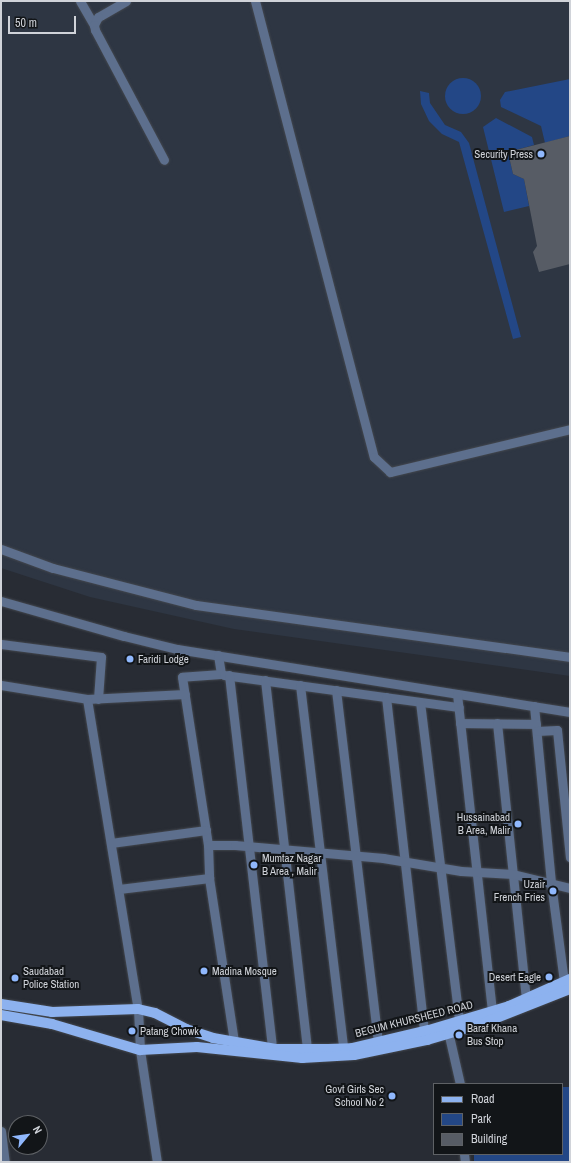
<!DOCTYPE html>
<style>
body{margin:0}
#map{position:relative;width:571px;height:1163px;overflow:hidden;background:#282c34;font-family:"Archivo Narrow",sans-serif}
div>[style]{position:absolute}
.built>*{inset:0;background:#2e3643}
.green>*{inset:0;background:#234786}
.round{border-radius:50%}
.building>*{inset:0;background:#575c65}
.roads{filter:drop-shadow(0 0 1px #43474e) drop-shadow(0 0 1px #43474e)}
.minor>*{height:9px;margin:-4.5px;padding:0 4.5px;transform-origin:4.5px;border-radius:4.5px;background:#5d6f8d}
.major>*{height:10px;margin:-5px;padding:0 5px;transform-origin:5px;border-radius:5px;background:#8db2ef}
.dots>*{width:11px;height:11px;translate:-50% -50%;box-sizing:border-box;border:2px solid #121518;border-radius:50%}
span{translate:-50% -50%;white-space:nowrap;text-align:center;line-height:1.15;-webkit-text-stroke:4px #121518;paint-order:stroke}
.poi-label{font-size:11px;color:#d0d3d9}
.right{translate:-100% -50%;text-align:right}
.left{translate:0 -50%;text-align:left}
.street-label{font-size:11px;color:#d0d3d9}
.frame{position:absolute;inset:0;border:2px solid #d0d3d9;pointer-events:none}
.legend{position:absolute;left:433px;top:1083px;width:130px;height:72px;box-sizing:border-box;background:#121518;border:1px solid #5e6165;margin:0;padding:5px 7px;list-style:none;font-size:12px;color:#d0d3d9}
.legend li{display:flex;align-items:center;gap:8px;height:20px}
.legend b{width:20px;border:1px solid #5e6165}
.north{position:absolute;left:8px;top:1115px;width:40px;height:40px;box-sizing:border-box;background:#121518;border:1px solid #5e6165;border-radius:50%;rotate:61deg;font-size:11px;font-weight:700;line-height:16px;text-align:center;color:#d0d3d9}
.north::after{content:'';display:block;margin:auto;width:14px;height:18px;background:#90b8fd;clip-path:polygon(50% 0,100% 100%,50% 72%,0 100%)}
.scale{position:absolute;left:8px;top:16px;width:68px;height:18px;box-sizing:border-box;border:2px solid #d0d3d9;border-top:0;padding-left:5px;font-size:12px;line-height:14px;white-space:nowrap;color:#d0d3d9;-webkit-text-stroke:3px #121518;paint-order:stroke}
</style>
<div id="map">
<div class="built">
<i style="clip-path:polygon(1px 1px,570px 1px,570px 676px,234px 629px,90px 597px,1px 568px)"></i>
</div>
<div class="green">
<i class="round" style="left:445px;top:78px;width:36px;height:36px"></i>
<i style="clip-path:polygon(570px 79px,570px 136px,545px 143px,541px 126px,501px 107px,500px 100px,505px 92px)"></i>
<i style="clip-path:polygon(420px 91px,429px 93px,430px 103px,445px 125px,461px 132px,469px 143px,521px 337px,513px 339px,459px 142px,442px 134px,429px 121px,421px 104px)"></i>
<i style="clip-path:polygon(496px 118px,532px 137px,534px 145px,508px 152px,513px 174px,524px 179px,529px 206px,504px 212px,483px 127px)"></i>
<i style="clip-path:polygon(562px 1087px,570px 1087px,570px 1162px,474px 1162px,474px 1154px,562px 1154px)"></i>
</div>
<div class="building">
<i style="clip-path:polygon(570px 136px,570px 264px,539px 272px,533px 252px,537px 246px,524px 179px,513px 174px,508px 152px)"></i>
</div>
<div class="roads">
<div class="minor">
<i style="left:80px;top:1px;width:28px;rotate:60deg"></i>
<i style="left:126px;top:1px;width:32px;rotate:150deg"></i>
<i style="left:98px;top:17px;width:9px;rotate:117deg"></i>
<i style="left:94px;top:25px;width:5px;rotate:79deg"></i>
<i style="left:95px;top:30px;width:147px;rotate:62deg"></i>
<i style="left:255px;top:1px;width:471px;rotate:75.4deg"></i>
<i style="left:374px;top:457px;width:22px;rotate:43deg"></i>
<i style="left:390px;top:472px;width:185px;rotate:-13.4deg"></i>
<i style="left:1px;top:549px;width:55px;rotate:20.1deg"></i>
<i style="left:53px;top:568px;width:148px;rotate:14.5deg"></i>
<i style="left:196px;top:605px;width:378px;rotate:7.9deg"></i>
<i style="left:1px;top:601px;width:128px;rotate:15.9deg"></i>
<i style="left:124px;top:636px;width:55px;rotate:13.8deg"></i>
<i style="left:177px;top:649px;width:398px;rotate:9.1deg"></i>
<i style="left:1px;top:644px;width:101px;rotate:7.4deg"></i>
<i style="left:101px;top:657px;width:42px;rotate:94.1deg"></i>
<i style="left:218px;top:655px;width:19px;rotate:81deg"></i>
<i style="left:221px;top:674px;width:39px;rotate:176deg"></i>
<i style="left:182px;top:677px;width:170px;rotate:81.2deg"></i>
<i style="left:208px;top:845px;width:33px;rotate:88deg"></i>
<i style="left:209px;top:878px;width:165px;rotate:81.3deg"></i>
<i style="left:224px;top:675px;width:237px;rotate:7.8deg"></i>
<i style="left:229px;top:675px;width:375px;rotate:83.4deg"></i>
<i style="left:265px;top:680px;width:372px;rotate:83.5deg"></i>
<i style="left:1px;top:685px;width:87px;rotate:9.2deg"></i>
<i style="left:87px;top:699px;width:98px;rotate:-2.9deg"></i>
<i style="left:300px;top:685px;width:366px;rotate:83.2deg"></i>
<i style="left:336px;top:690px;width:355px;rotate:83.2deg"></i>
<i style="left:457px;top:694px;width:319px;rotate:83.7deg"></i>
<i style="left:386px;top:697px;width:337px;rotate:83.5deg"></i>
<i style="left:87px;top:699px;width:314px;rotate:80.7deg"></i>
<i style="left:138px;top:1009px;width:41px;rotate:87.2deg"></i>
<i style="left:140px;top:1050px;width:113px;rotate:81.4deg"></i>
<i style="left:420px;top:702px;width:321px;rotate:83deg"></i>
<i style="left:534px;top:706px;width:178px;rotate:84.5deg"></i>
<i style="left:551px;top:883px;width:100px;rotate:82.5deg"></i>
<i style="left:564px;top:982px;width:6px;rotate:45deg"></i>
<i style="left:460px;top:723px;width:76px;rotate:0.8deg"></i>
<i style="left:497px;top:723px;width:278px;rotate:84deg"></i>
<i style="left:537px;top:731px;width:20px;rotate:-3deg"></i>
<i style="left:557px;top:730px;width:128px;rotate:84.2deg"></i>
<i style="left:111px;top:843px;width:96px;rotate:-7.8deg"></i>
<i style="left:208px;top:845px;width:27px"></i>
<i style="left:235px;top:845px;width:149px;rotate:5deg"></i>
<i style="left:383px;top:858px;width:79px;rotate:9.5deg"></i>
<i style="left:461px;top:871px;width:52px;rotate:3.3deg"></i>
<i style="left:513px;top:874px;width:59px;rotate:13.8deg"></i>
<i style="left:119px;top:889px;width:91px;rotate:-7deg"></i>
<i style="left:447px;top:1027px;width:58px;rotate:77.2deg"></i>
<i style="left:1px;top:1131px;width:31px;rotate:83deg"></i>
<i style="left:464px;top:1154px;width:8px;rotate:83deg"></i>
</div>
<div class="major">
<i style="left:1px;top:1004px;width:52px;rotate:8.9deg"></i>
<i style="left:52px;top:1012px;width:86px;rotate:-2deg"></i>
<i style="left:138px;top:1009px;width:17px;rotate:13deg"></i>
<i style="left:155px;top:1013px;width:35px;rotate:27deg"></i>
<i style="left:186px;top:1029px;width:28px;rotate:18deg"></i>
<i style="left:213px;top:1038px;width:65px;rotate:9.8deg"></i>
<i style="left:277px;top:1049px;width:51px"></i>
<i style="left:328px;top:1049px;width:24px;rotate:-2deg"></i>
<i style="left:352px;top:1048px;width:79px;rotate:-13.2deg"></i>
<i style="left:429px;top:1030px;width:84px;rotate:-16.7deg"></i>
<i style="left:509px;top:1006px;width:67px;rotate:-23.9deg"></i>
<i style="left:1px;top:1015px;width:52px;rotate:10deg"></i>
<i style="left:52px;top:1024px;width:92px;rotate:16.5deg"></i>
<i style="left:140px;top:1050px;width:57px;rotate:-3deg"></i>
<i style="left:197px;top:1047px;width:106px;rotate:6deg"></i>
<i style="left:302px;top:1058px;width:52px;rotate:-3.3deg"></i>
<i style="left:354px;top:1055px;width:75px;rotate:-11.6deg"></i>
<i style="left:427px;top:1040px;width:56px;rotate:-16.5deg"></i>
<i style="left:481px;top:1024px;width:96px;rotate:-21.5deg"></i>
</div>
</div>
<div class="dots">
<i style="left:541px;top:154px;background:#90b8fd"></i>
<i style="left:130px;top:659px;background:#90b8fd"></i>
<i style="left:518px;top:824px;background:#90b8fd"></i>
<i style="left:254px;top:865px;background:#90b8fd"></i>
<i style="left:553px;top:891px;background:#90b8fd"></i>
<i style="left:204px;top:971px;background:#90b8fd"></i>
<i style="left:549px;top:977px;background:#90b8fd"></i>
<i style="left:15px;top:978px;background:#90b8fd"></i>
<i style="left:132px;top:1031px;background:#90b8fd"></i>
<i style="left:459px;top:1035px;background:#90b8fd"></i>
<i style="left:392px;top:1096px;background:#90b8fd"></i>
</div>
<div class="poi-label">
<span class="right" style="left:533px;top:154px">Security Press</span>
<span class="left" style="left:138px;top:659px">Faridi Lodge</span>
<span class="right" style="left:510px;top:824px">Hussainabad<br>B Area, Malir</span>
<span class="left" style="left:262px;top:865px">Mumtaz Nagar<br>B Area , Malir</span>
<span class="right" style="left:545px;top:891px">Uzair<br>French Fries</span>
<span class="left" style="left:212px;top:971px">Madina Mosque</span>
<span class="left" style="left:23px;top:978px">Saudabad<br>Police Station</span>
<span class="right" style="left:541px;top:977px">Desert Eagle</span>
<span class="left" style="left:467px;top:1035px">Baraf Khana<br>Bus Stop</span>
<span class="left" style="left:140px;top:1031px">Patang Chowk</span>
<span class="right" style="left:384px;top:1096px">Govt Girls Sec<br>School No 2</span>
</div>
<div class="street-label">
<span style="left:414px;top:1019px;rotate:-14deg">BEGUM KHURSHEED ROAD</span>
</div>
<div class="frame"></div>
<ul class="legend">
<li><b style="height:5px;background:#8db2ef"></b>Road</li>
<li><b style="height:11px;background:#234786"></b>Park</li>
<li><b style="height:11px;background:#575c65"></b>Building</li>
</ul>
<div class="north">N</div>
<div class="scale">50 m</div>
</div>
